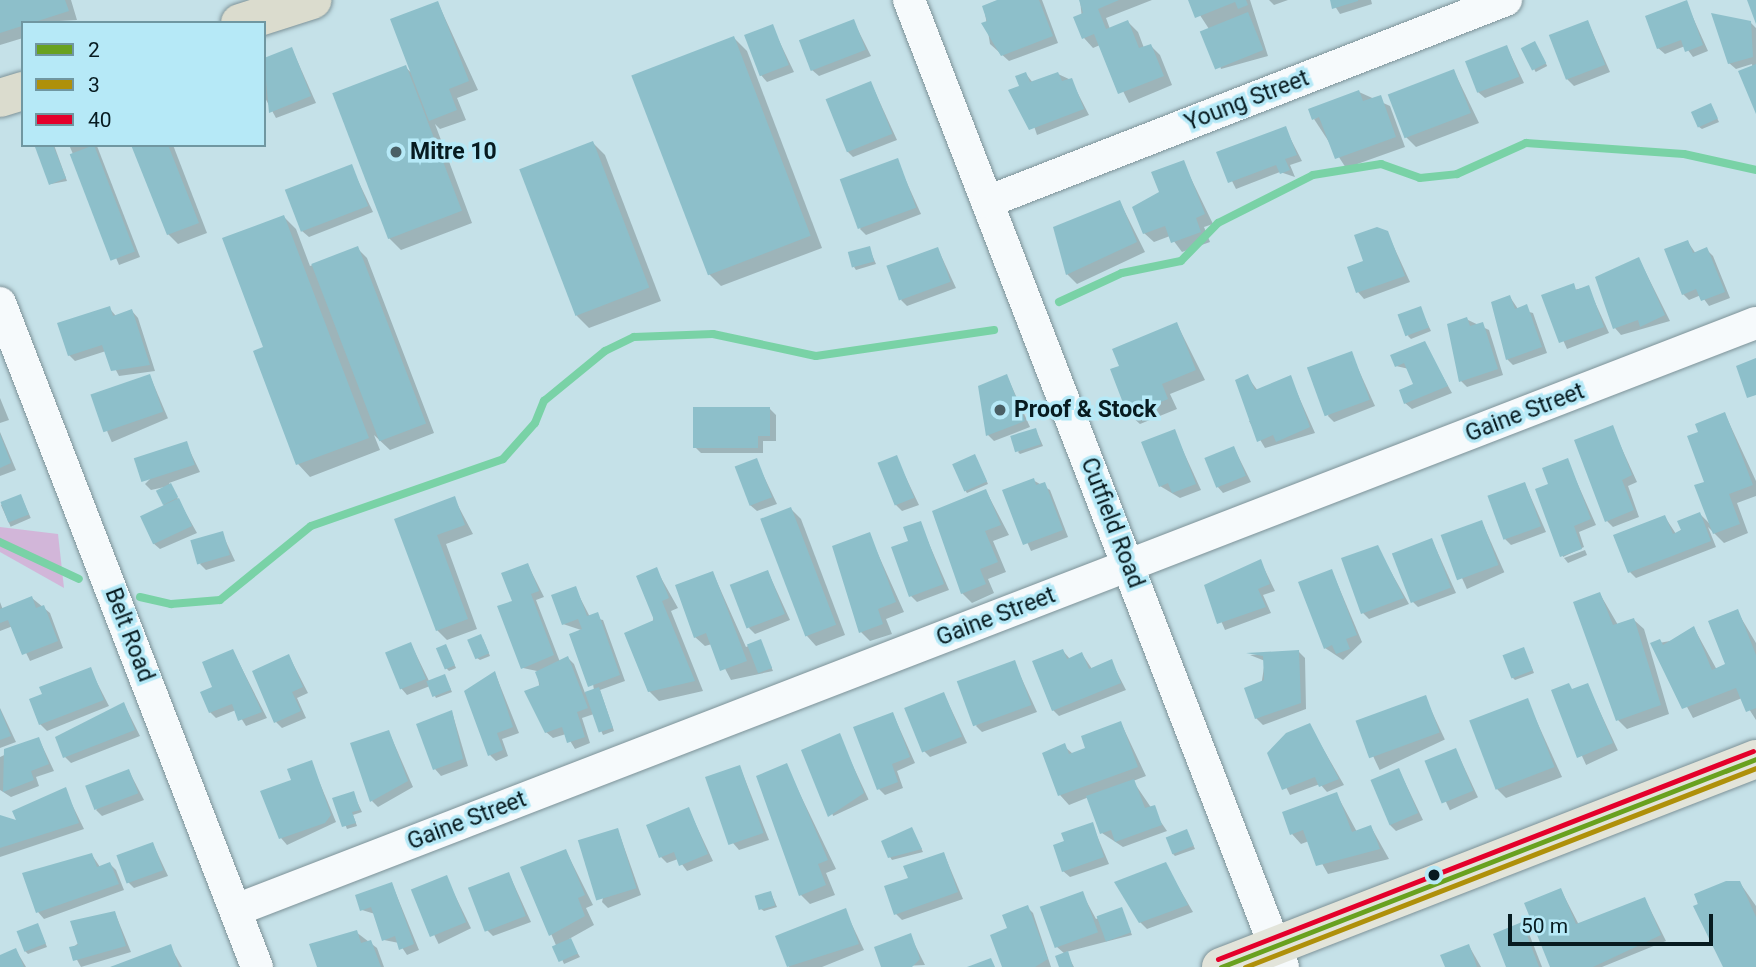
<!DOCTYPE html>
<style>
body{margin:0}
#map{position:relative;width:1756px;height:967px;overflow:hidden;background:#c5e1e8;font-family:Roboto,sans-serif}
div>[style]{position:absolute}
.green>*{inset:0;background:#d2b6d9}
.shadow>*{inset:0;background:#0003;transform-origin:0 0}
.stream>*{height:8px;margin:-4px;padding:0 4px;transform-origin:4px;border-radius:4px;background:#79d2a6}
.building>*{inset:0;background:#8dbfca;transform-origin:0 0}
.roads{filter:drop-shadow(0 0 2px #7d9298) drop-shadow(0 0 2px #7d9298)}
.minor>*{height:32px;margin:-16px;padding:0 16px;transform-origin:16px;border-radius:16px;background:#f6fafc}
.primary>*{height:38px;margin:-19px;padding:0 19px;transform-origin:19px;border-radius:19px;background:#e2e4da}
.trunk>*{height:38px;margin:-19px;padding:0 19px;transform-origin:19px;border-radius:19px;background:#dbdcce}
.bus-1>*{height:5px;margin:-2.5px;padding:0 2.5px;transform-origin:2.5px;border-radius:2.5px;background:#69a11f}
.bus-2>*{height:5px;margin:-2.5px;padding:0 2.5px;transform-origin:2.5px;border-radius:2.5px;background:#af900a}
.bus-3>*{height:5px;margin:-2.5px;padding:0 2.5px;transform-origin:2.5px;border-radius:2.5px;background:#e4002b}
.dots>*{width:19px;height:19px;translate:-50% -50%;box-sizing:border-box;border:4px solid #b6e9f7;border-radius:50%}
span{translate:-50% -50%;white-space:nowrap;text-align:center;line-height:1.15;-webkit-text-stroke:7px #b6e9f7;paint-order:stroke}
.street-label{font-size:23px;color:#071b20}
.poi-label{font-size:23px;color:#071b20;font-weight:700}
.left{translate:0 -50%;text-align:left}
.legend{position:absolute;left:21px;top:21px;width:245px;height:126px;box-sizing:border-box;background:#b6e9f7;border:2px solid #7097a1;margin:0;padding:9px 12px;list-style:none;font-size:21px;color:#071b20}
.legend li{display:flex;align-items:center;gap:14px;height:35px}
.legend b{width:35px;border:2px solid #7097a1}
.scale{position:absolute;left:1508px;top:914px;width:205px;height:32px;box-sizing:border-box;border:4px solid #071b20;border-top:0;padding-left:9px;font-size:21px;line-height:24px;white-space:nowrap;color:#071b20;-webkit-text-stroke:5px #b6e9f7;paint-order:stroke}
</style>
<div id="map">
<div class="green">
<i style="clip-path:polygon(0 527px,58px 534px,64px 588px,0 552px)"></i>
</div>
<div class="shadow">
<i style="clip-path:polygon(0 0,71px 0,77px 20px,23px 23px,23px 38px,0 45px)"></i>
<i style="clip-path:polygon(1002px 0,1042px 0,1058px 43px,1009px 61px,990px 44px,984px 7px)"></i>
<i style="clip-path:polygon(1080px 0,1152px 0,1106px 18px,1110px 29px,1128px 22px,1138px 32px,1144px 48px,1151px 46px,1160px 55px,1172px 85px,1129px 103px,1100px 45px,1093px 48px,1084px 38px)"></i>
<i style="clip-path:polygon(1190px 0,1250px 0,1268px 56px,1221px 69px,1209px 29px)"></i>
<i style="clip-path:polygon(1269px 0,1288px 0,1274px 5px)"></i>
<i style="clip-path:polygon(1331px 0,1371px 0,1372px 4px,1340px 14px)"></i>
<i style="clip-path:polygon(1686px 2px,1708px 51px,1693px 57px,1685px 46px,1665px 54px,1658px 48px)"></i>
<i style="clip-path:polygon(438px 3px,478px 90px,457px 98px,466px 120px,440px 129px,435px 124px,472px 223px,401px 250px,389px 238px,405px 67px,414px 75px)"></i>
<i style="clip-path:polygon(854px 22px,871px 56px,819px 76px,812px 70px)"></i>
<i style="clip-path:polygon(1588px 22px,1610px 72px,1574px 86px,1567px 79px)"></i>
<i style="clip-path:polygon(1750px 22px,1756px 28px,1756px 110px,1752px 64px,1736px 69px,1729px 63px)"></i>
<i style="clip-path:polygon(772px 26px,794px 72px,767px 82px,761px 75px)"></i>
<i style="clip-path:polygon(734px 38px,747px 51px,822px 248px,721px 286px,709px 274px)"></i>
<i style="left:1535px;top:43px;width:26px;height:13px;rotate:62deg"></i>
<i style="clip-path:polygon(1507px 47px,1524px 83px,1485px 98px,1478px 92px)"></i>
<i style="clip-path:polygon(292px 49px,316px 103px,276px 118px,264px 96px,264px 60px)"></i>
<i style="clip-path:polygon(1454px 71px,1479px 123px,1416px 147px,1406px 137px)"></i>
<i style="clip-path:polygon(1026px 74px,1033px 83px,1058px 74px,1071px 80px,1089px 115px,1037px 135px,1021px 87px)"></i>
<i style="clip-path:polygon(871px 83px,897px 140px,853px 157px,847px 151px)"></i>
<i style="clip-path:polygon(1359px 92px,1390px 106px,1405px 147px,1346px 168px,1314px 119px)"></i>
<i style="clip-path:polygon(1711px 105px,1719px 122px,1702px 129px,1699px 127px)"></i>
<i style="clip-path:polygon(1285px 128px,1302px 161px,1290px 165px,1295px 177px,1280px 172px,1236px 189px,1218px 153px)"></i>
<i style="clip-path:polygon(593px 143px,605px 155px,661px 301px,589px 328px,577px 316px)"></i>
<i style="clip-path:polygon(43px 145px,54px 145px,67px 181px,51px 184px,37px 148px)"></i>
<i style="clip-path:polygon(133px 145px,173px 145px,207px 233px,178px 244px,168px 234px)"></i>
<i style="clip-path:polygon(97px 146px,140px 257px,119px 265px,70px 147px)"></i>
<i style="clip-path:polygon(897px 161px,921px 214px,866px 235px,860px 229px)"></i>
<i style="clip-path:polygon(1183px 162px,1213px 224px,1204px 227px,1210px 242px,1182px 252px,1170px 236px,1154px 242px,1144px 233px)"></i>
<i style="clip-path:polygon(351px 166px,373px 212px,309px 237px,302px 231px)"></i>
<i style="clip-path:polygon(1120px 202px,1145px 252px,1077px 284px,1067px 274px)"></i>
<i style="clip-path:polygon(284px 217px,296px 229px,310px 266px,357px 248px,367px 258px,434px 433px,390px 450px,374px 435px,380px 450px,310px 477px,298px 464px,265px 348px)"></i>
<i style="clip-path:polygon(1387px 232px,1410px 282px,1364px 299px,1358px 292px,1366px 262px)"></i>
<i style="clip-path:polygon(1688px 242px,1696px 254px,1707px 250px,1713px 256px,1730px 298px,1709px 306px,1701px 295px,1689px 300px,1683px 294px)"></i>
<i style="clip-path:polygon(869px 248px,876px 264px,856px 270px,854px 267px)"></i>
<i style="clip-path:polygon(938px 249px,956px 288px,907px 306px,901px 300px)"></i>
<i style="clip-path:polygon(1639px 259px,1670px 321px,1621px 335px,1615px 328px)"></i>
<i style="clip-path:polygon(1588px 287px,1609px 333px,1567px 349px,1544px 296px)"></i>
<i style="clip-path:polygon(1510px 297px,1518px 309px,1533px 313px,1547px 353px,1513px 365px,1507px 359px)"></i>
<i style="clip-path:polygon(109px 308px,116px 316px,132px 311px,138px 318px,155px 371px,119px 376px,106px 351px,75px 361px,69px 355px)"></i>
<i style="clip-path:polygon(1420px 308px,1431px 331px,1411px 339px,1408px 336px)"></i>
<i style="clip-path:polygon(1466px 319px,1489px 330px,1503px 375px,1467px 387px,1461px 381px)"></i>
<i style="clip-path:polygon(1177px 324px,1205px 380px,1170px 394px,1177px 409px,1140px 424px,1130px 415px,1121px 367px)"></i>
<i style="clip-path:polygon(1424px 343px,1452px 393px,1412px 409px,1405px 403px,1415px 385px,1409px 369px,1396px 366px)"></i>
<i style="clip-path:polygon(1351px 353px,1375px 406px,1334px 422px,1328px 416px)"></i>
<i style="left:150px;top:376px;width:46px;height:61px;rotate:67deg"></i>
<i style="clip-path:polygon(1007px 376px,1030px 427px,994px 441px,988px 435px)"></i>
<i style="clip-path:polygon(1247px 376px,1258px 391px,1290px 377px,1315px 433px,1265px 448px,1249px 421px,1254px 419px)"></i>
<i style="clip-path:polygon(0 398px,9px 420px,0 423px)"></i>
<i style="clip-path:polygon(770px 409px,776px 415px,776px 441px,763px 441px,763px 453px,701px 453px,695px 447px)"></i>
<i style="clip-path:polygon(1725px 414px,1756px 481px,1756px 496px,1737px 503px,1748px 533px,1724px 543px,1708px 527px,1716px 547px,1636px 578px,1630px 572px,1665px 517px,1676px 534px,1700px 514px,1712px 526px,1700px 433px)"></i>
<i style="clip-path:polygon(1612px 427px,1637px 482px,1628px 486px,1639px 517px,1613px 527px,1607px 521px)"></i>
<i style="clip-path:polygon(1036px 430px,1043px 446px,1020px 454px,1018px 452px)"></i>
<i style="clip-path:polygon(1174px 431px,1201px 490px,1180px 498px,1160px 486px)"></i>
<i style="clip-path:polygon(0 432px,16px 470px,0 476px)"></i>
<i style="clip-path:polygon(186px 443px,200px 472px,169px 483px,197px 533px,160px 549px,153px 543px,169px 486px,151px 490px,145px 484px)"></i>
<i style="clip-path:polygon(1234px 448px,1251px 482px,1223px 493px,1217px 486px)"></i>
<i style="clip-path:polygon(975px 456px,988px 484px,967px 493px,965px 490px)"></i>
<i style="clip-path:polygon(896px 457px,919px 505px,902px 511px,896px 505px)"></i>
<i style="clip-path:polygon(756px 460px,777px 504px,757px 511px,750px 505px)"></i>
<i style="clip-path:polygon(1567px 460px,1596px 525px,1579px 532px,1584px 547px,1563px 557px,1551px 485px)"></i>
<i style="clip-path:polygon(1033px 480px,1050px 490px,1068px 537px,1031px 551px,1005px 491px)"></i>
<i style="clip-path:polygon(1525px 484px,1546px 532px,1511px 545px,1505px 539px)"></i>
<i style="clip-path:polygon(986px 491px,1009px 535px,993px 541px,1006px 572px,988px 579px,994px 593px,972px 603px,962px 593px)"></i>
<i style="left:21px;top:496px;width:24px;height:22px;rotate:66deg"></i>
<i style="clip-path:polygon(454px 498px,473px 534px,446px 544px,477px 629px,447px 640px,437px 630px,396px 520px)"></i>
<i style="clip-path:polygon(791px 509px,801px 519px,845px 635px,816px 646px,807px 636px)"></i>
<i style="left:1482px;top:522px;width:55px;height:41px;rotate:66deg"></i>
<i style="clip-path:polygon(920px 523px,949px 590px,917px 602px,911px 596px,910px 542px)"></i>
<i style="clip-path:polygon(222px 533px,235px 561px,206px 570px,200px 564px)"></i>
<i style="clip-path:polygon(869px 534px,904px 612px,886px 619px,892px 634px,870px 641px,861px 632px)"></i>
<i style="clip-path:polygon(1432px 540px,1456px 593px,1418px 607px,1412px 601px)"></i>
<i style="clip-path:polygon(1377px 547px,1409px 604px,1369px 619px,1363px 613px)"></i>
<i style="clip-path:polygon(1585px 550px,1587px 555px,1568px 563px,1564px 558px)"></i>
<i style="clip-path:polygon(1261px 562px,1275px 591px,1263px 595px,1271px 613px,1225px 630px,1206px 586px)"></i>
<i style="clip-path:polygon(528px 565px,544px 597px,536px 600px,560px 662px,568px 658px,574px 664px,585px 693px,594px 690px,584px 631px,563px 624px,575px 588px,590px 617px,603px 620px,625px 681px,600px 690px,614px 731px,603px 735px,594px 714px,582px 718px,590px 743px,575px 749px,566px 734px,553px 738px,546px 732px,537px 671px,523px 668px,514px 602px)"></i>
<i style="clip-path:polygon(656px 569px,678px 608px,671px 611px,703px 691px,659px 701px,649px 691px)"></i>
<i style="clip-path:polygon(1332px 571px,1362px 642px,1343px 660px,1325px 648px)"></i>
<i style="clip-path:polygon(768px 572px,790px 620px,755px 634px,749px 628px)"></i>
<i style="clip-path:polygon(713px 573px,746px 647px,760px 641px,773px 671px,731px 680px,712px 644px,705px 646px,695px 637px)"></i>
<i style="clip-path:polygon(1600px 594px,1618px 625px,1634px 620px,1644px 629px,1669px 714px,1627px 729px,1618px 720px)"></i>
<i style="clip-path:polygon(32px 598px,50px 613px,63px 648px,30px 661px,13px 626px,0 631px,0 602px,3px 610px)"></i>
<i style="clip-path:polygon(1737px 611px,1756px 643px,1756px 720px,1742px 698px,1693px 718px,1653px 644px,1687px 638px,1694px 628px,1717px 670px,1728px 665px)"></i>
<i style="clip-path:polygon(483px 639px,490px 656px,480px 660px,477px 658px)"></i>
<i style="clip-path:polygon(411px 644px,429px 681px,445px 676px,452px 692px,436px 698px,430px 686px,407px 695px,401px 688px)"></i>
<i style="clip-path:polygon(446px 646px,456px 668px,449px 671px,446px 668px)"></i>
<i style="clip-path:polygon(1524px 649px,1534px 673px,1515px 680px,1512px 677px)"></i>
<i style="clip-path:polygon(233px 651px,267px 718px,246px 726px,236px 710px,216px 718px,210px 712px)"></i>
<i style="clip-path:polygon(1063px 651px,1070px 659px,1082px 654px,1092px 669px,1111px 661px,1126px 690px,1059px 716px,1053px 710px)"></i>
<i style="clip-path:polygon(1299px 652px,1305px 658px,1306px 709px,1263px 725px,1256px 718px,1265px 661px,1250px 655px)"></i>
<i style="clip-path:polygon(289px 656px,308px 693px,297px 698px,306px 718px,282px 728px,276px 722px)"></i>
<i style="clip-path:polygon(1014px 662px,1037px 712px,982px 732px,976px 726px)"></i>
<i style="clip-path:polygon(90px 669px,109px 706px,47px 731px,40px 724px)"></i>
<i style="clip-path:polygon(495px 673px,519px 733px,502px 739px,508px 756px,496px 761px,490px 755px)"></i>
<i style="left:1587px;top:684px;width:73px;height:35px;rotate:65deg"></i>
<i style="clip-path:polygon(944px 694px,967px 743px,930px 757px,924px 751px)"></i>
<i style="left:1425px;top:697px;width:47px;height:72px;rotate:65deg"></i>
<i style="clip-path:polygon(1527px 700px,1562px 777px,1506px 798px,1496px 788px)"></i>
<i style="clip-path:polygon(124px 704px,140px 736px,71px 763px,65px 757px)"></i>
<i style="clip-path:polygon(0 708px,16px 742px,0 748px)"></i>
<i style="clip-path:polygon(452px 712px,468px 766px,441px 776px,435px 769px)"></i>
<i style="clip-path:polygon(893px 714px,915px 763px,897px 771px,903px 788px,885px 795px,879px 789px)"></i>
<i style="clip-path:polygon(1121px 723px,1146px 776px,1133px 781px,1167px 831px,1123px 847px,1102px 833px,1089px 797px,1069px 805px,1060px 795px,1064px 746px,1073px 754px,1087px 749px)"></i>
<i style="clip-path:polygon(1310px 726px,1344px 785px,1327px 792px,1320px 784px,1290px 795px,1269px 753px)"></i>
<i style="clip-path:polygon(389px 732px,413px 787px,378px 807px,372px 801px)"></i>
<i style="left:839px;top:736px;width:70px;height:39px;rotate:65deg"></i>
<i style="clip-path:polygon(39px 739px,54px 771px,36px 777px,39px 786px,11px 797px,0 790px,0 757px)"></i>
<i style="left:1456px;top:750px;width:52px;height:31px;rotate:65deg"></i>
<i style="clip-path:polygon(311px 762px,336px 822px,287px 845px,281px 838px,293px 781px)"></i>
<i style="clip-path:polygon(786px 765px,836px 869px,826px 873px,835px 895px,810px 904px,801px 895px)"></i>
<i style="clip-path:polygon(740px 767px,769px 840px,739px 850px,733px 843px)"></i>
<i style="clip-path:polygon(1399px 770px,1423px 820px,1396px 831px,1390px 825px)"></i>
<i style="clip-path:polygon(129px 771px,144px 800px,102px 816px,96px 810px)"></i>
<i style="clip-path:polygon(65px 790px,84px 829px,0 857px,0 817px,18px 821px)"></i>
<i style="clip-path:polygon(353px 793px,362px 812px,353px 815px,357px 826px,347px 829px,335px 799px)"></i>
<i style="clip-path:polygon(1337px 795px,1357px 832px,1371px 827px,1389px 859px,1328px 874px,1309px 841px,1301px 844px,1292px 834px)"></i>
<i style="clip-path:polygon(689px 810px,713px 861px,687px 871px,678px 859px,667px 863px,661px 857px)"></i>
<i style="clip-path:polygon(1092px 824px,1109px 864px,1070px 877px,1063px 871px,1066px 842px)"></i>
<i style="clip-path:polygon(912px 829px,923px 852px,892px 860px,890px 857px)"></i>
<i style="clip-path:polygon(618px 830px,641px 895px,608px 908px,602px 902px)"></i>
<i style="clip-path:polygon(1187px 831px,1195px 849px,1175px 856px,1172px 853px)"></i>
<i style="clip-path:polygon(153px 844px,168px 876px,134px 888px,128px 882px)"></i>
<i style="clip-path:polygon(566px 851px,593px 905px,586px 908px,594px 925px,569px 939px,580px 957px,564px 964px,523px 868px)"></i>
<i style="clip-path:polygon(944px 854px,963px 899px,902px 920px,896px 914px,910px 879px)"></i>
<i style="clip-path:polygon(92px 855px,100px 867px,110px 864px,116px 870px,124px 890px,44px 919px,38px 912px)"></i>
<i style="clip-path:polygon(1165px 864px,1193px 912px,1147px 929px,1140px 922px)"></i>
<i style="clip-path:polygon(509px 874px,531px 922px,493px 936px,487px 930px)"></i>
<i style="left:446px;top:877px;width:57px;height:36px;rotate:64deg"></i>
<i style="clip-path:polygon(1740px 883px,1756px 906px,1756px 967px,1725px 967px,1701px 920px,1696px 895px)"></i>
<i style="clip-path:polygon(392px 884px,419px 950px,407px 955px,399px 943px,384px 940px,375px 914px,362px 910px)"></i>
<i style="clip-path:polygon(1561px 890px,1579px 925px,1645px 899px,1666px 941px,1602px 967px,1552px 967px)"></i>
<i style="clip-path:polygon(771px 893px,777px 907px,764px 911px,761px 909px)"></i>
<i style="clip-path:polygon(1082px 893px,1096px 919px,1121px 909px,1132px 935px,1066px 952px,1074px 967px,1061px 967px,1065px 954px,1057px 947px)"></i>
<i style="clip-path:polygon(1027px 907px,1033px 913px,1051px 967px,1004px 967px,1009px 929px)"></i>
<i style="clip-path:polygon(845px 910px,864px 950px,822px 967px,789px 967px,777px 937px)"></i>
<i style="clip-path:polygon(115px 913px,131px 952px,81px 967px,71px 949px)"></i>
<i style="clip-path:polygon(1521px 924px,1528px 931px,1542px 967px,1508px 967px)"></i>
<i style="clip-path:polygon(38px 925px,47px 947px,28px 954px,25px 951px)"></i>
<i style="clip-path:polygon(356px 932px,377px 948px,384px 967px,319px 967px)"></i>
<i style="clip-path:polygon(910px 935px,925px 965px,883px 967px)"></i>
<i style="clip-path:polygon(170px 946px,182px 967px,115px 967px)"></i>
<i style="clip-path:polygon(1469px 946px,1481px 967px,1446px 967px)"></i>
<i style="clip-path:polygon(16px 950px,26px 967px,0 967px,0 957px)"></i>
</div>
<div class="stream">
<i style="left:1059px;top:302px;width:69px;rotate:-24.7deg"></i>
<i style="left:1122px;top:273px;width:60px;rotate:-11.5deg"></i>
<i style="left:1181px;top:261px;width:53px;rotate:-45.8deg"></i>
<i style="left:1218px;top:223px;width:106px;rotate:-26.8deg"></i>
<i style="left:1313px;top:175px;width:69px;rotate:-9.2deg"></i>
<i style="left:1381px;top:164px;width:41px;rotate:19.7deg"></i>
<i style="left:1420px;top:178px;width:37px;rotate:-6deg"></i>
<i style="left:1457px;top:174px;width:76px;rotate:-24.2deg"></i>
<i style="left:1526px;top:143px;width:158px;rotate:4deg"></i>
<i style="left:1684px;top:154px;width:74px;rotate:12.5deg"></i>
<i style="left:0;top:542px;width:87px;rotate:25.1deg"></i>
<i style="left:140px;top:597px;width:32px;rotate:13deg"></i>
<i style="left:171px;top:604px;width:49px;rotate:-4.7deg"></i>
<i style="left:220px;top:600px;width:117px;rotate:-39.1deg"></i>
<i style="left:311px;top:526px;width:203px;rotate:-19.2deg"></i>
<i style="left:503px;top:459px;width:48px;rotate:-48.4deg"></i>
<i style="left:535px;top:423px;width:24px;rotate:-68deg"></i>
<i style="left:544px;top:401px;width:79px;rotate:-39.3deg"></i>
<i style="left:605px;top:351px;width:32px;rotate:-26deg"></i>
<i style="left:634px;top:337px;width:79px;rotate:-2.2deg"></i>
<i style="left:713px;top:334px;width:105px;rotate:12.1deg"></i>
<i style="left:816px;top:356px;width:180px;rotate:-8.3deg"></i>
</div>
<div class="building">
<i style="clip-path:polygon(0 0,65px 0,69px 11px,0 33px)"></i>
<i style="clip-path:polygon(997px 0,1039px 0,1053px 36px,1001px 56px,981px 23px,987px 21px,982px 6px)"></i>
<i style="clip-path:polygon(1079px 0,1119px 0,1098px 9px,1106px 29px,1128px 20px,1139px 48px,1151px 44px,1164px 76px,1118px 94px,1094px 34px,1082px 39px,1073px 17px,1083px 13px)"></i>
<i style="clip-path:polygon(1188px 0,1246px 0,1248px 5px,1238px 9px,1235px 2px,1195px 18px)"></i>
<i style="clip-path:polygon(1330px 0,1358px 0,1358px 1px,1332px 9px)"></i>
<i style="clip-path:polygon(1687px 0,1703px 45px,1685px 52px,1681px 40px,1657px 49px,1645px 16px)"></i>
<i style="clip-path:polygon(1747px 0,1756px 0,1756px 24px)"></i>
<i style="clip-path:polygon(438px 1px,469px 81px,449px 89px,457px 110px,429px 121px,390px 19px)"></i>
<i style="left:1248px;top:12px;width:41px;height:52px;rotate:68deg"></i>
<i style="clip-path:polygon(1711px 13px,1751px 21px,1753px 57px,1728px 64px)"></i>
<i style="left:854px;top:19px;width:33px;height:59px;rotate:69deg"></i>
<i style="left:1588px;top:20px;width:48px;height:42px;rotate:69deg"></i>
<i style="left:773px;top:24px;width:44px;height:31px;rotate:69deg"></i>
<i style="left:734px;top:36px;width:214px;height:110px;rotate:69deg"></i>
<i style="left:1535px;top:41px;width:25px;height:16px;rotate:63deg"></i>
<i style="left:1507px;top:45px;width:34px;height:45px;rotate:69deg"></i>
<i style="clip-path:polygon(292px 47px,311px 96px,269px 113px,264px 58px)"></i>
<i style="clip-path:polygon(1756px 64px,1756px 114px,1738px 71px)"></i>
<i style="left:406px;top:65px;width:156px;height:79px;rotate:69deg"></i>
<i style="left:1454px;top:69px;width:47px;height:71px;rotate:69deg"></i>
<i style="clip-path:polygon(1026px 72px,1030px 82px,1058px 72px,1062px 81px,1072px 78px,1084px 109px,1029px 130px,1008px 90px,1019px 86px,1015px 76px)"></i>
<i style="left:871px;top:81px;width:57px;height:49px;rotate:68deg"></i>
<i style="clip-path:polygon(1359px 90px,1363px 101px,1381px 95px,1396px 137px,1335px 159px,1319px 117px,1312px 120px,1308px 109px)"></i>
<i style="left:1711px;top:103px;width:17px;height:22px;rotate:66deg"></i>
<i style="clip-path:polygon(1286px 126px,1297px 155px,1285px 159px,1290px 170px,1280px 174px,1276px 165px,1228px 183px,1216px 152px)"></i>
<i style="left:593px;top:141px;width:157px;height:79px;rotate:69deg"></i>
<i style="clip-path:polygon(53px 145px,66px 178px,49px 185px,35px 147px)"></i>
<i style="left:94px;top:145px;width:114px;height:26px;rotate:69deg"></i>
<i style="clip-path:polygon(131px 145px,168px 145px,199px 223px,167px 235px)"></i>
<i style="left:898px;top:158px;width:53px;height:62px;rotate:70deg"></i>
<i style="clip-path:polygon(1184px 160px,1205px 214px,1196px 218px,1201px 232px,1171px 243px,1165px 226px,1143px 234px,1132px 207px,1159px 192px,1151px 172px)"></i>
<i style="left:352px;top:164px;width:45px;height:72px;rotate:69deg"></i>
<i style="clip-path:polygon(1120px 200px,1137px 242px,1066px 275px,1053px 227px)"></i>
<i style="clip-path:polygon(284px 215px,369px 438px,296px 465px,253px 351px,263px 347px,222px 238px)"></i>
<i style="clip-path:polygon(1377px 227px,1388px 231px,1405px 276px,1356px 293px,1347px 267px,1363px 261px,1354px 235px)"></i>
<i style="clip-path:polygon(1688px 240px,1693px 253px,1707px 247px,1725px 292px,1701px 301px,1696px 289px,1682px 295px,1664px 249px)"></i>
<i style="left:358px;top:246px;width:190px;height:50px;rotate:69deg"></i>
<i style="left:870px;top:246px;width:16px;height:23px;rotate:75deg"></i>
<i style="left:938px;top:247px;width:37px;height:55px;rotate:70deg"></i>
<i style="clip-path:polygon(1639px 257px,1665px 315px,1640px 327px,1638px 320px,1613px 329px,1595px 277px)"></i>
<i style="clip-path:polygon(1574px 283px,1576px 290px,1589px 285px,1604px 327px,1559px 343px,1541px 295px)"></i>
<i style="clip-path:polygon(1510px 295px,1515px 309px,1527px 304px,1542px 347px,1506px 360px,1491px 302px)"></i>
<i style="clip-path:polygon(110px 306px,113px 316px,132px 309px,150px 365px,111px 371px,102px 345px,68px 356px,57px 323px)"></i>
<i style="left:1421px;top:306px;width:23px;height:25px;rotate:70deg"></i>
<i style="clip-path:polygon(1467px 317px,1470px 326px,1483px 322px,1498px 369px,1459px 382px,1447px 324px)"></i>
<i style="clip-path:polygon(1177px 322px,1196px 370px,1162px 384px,1168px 399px,1128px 416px,1110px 369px,1119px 366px,1112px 349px)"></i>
<i style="clip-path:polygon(1425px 341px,1448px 386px,1404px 404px,1399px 390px,1413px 384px,1404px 363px,1395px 367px,1390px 355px)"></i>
<i style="left:1352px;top:351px;width:52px;height:48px;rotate:70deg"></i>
<i style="clip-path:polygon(1756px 358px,1756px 395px,1747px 398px,1736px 366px)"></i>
<i style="left:150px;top:374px;width:40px;height:63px;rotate:71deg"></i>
<i style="clip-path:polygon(1007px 374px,1025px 421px,986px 436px,978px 386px)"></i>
<i style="clip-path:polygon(1248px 374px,1255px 390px,1291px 375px,1310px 427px,1276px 442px,1273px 435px,1257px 442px,1235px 380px)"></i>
<i style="clip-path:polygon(693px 407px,770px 407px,770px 436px,758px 436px,758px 448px,693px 448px)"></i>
<i style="clip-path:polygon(1725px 412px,1753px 485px,1729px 494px,1740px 524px,1713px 534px,1694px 485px,1704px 482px,1687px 436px,1698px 432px,1695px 424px)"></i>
<i style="clip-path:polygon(1613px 425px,1632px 475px,1622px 480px,1634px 510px,1605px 522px,1574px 440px)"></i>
<i style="left:1036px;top:428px;width:17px;height:27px;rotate:73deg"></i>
<i style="clip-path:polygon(1175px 429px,1196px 484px,1172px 493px,1168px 483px,1159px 487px,1141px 442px)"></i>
<i style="clip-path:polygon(0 434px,11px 463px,0 468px)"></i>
<i style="left:187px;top:441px;width:25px;height:56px;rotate:72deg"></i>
<i style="left:1234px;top:446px;width:32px;height:32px;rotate:68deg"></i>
<i style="left:975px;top:454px;width:30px;height:25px;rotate:66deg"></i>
<i style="left:897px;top:455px;width:46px;height:21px;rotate:68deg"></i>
<i style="left:757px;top:458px;width:42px;height:24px;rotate:69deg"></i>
<i style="clip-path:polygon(1568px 458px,1591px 519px,1574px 526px,1582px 549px,1560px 557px,1535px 489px,1548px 484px,1542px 468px)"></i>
<i style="clip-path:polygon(1034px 478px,1036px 485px,1045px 482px,1063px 530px,1023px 545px,1002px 490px)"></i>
<i style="left:1525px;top:482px;width:47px;height:40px;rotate:70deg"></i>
<i style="left:171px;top:483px;width:16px;height:17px;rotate:63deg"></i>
<i style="clip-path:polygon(986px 489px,1001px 525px,985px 531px,998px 562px,980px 569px,986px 584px,961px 594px,932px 511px)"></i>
<i style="left:21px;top:494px;width:22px;height:22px;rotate:69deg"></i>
<i style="clip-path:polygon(455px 496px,465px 525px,437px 535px,468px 619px,436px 631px,394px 519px)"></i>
<i style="left:179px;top:498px;width:31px;height:43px;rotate:65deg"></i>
<i style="left:791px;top:507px;width:126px;height:33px;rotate:69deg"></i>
<i style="clip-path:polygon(1700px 512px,1711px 541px,1628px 573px,1613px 535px,1665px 515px,1673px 534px,1681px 530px,1677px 521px)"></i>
<i style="left:1482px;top:520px;width:48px;height:44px;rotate:70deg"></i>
<i style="clip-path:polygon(921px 521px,944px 584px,909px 597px,891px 547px,908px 541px,903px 527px)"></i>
<i style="left:223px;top:531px;width:25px;height:34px;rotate:74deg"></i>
<i style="clip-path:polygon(870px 532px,896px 602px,878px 609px,883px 624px,859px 633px,832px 546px)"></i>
<i style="left:1432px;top:538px;width:53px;height:43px;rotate:69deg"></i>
<i style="clip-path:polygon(1378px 545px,1404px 598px,1361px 614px,1341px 558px)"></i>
<i style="clip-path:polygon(1261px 559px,1270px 584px,1258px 589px,1266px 607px,1217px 624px,1204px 585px)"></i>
<i style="clip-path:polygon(528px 563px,539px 591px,531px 594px,554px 655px,521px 669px,497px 606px,512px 601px,501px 573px)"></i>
<i style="clip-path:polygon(657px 567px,669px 598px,662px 601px,695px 681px,648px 692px,624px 633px,654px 620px,636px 576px)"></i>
<i style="clip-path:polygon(1332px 569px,1357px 635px,1346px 639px,1350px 649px,1336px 654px,1332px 645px,1324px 649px,1298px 582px)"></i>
<i style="left:768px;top:570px;width:47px;height:41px;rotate:69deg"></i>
<i style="clip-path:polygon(713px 571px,747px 661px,720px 671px,706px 633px,694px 638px,675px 585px)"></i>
<i style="clip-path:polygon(576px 586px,587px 616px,598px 612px,620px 675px,588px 687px,569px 634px,582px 629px,578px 619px,562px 625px,551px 595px)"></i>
<i style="clip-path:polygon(1600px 592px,1613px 625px,1634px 618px,1661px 705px,1616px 721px,1573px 602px)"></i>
<i style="clip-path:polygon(32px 596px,36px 608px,44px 605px,58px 641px,22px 655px,8px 620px,0 623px,0 609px)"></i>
<i style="clip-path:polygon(1738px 609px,1756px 655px,1756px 708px,1746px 712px,1736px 688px,1682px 709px,1650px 643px,1660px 639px,1663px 645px,1694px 626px,1712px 670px,1725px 664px,1708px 621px)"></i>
<i style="left:481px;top:634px;width:21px;height:15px;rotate:67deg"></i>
<i style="left:761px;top:639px;width:31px;height:15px;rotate:69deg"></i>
<i style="left:411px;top:642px;width:40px;height:28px;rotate:68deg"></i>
<i style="left:446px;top:644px;width:23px;height:11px;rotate:67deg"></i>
<i style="left:1524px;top:647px;width:25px;height:23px;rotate:69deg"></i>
<i style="clip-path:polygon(233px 649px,262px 712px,238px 721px,232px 704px,209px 713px,200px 692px,212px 687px,202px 662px)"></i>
<i style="clip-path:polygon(1063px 649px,1067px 659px,1082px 652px,1089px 669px,1112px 659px,1121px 683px,1052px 711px,1032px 661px)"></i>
<i style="clip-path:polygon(1299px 650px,1301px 703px,1255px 719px,1244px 688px,1264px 680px,1263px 656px,1246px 653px)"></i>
<i style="clip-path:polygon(289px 654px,303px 687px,292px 692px,301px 711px,274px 723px,252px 671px)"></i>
<i style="clip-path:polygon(568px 656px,588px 708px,577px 712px,585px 737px,567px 743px,562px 727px,545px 733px,524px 691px,540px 685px,535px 672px)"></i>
<i style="left:1015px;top:660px;width:48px;height:62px;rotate:70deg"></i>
<i style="clip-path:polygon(91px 667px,104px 700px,39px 725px,29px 699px,42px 694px,39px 687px)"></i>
<i style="clip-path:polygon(495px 671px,513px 727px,497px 733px,503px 750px,488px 756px,464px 691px)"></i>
<i style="left:445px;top:674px;width:17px;height:20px;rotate:69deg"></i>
<i style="clip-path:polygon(1569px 683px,1572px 689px,1588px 683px,1613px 743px,1577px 758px,1551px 690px)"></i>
<i style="left:599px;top:687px;width:43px;height:15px;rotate:71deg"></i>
<i style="left:944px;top:692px;width:48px;height:43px;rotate:68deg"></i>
<i style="left:1426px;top:695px;width:40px;height:75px;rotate:70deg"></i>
<i style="left:1528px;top:698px;width:74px;height:63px;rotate:69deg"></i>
<i style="clip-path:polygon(124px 702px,135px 730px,63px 758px,55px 737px)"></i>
<i style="clip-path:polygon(0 709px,11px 736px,0 740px)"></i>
<i style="clip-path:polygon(452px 710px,463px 759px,433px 770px,416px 724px)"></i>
<i style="clip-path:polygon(893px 712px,910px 757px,892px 764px,898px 782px,877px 790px,853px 727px)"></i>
<i style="clip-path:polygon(1121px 721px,1138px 767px,1058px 796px,1042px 753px,1065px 743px,1069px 754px,1085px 748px,1081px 736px)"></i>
<i style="clip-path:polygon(1310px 723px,1339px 779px,1319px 787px,1315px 777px,1282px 790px,1267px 753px,1286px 733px)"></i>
<i style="clip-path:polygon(389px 730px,408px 781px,370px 802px,350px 743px)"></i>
<i style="clip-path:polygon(840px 733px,864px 793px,828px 817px,801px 750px)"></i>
<i style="clip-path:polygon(39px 737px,49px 764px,31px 771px,34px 780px,3px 792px,4px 749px)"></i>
<i style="left:1456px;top:748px;width:46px;height:34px;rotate:68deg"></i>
<i style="clip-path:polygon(312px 760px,331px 815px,325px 823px,279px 839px,260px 791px,291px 780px,287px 769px)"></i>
<i style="clip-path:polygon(787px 763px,828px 860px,818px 864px,826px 885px,799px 896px,756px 776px)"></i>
<i style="left:740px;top:765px;width:72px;height:37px;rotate:71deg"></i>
<i style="left:1399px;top:768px;width:49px;height:31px;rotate:67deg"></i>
<i style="left:129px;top:769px;width:26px;height:47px;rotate:69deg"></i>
<i style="clip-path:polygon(1134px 779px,1145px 808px,1155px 805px,1162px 825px,1115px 842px,1111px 830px,1100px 834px,1086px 796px)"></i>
<i style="clip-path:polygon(66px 787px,79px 823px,0 848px,0 815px,16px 820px,12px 811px)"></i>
<i style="clip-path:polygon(354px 791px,360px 810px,352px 812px,356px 823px,342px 827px,332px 798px)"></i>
<i style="clip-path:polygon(1337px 792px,1352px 832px,1371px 825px,1380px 849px,1316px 866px,1303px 830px,1290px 835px,1282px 812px)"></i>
<i style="clip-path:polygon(689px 807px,708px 854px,679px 866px,674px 852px,659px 858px,646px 825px)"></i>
<i style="clip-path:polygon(1093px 822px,1104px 857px,1062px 872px,1053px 845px,1064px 841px,1061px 833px)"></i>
<i style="clip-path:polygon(912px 827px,922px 849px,888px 858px,881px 841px)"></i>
<i style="left:618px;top:828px;width:63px;height:42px;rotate:73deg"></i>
<i style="left:1187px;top:829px;width:18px;height:23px;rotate:68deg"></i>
<i style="left:153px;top:842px;width:30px;height:39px;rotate:70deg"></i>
<i style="clip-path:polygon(566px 849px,585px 895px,578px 898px,585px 916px,549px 936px,520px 867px)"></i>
<i style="clip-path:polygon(944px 852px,958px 892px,894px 915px,884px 886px,908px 878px,903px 866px)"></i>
<i style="clip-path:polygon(92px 853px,97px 867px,110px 862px,119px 884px,36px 913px,22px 873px)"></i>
<i style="clip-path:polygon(1166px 862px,1188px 905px,1139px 923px,1114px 882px)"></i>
<i style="left:509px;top:872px;width:47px;height:44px;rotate:69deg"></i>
<i style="left:447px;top:875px;width:51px;height:39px;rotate:68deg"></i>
<i style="clip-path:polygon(1726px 881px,1740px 881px,1756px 917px,1756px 967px,1723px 967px,1693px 906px,1698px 904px,1694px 894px)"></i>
<i style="clip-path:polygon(392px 882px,414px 944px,399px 950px,395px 936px,382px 941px,371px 907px,360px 911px,355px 895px)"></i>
<i style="clip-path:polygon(1561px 888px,1576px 924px,1645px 897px,1661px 935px,1593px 967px,1550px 967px,1524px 903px)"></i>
<i style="left:771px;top:891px;width:15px;height:17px;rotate:74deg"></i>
<i style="left:1083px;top:891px;width:44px;height:46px;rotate:70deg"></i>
<i style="clip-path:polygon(1028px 905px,1048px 959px,1035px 967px,1002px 967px,990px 935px,1007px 928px,1002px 915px)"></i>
<i style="left:1122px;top:907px;width:27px;height:27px;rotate:70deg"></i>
<i style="clip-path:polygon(846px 908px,859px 944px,787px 967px,775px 936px)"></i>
<i style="clip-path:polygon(115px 911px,126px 946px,73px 961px,69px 947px,78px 945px,70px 921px)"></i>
<i style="clip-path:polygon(1522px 922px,1539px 967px,1506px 967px,1493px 934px)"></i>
<i style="left:38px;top:923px;width:22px;height:23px;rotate:69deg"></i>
<i style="clip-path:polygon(357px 930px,361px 943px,371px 940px,381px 967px,317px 967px,309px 944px)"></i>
<i style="clip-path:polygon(911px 933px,920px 959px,912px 967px,881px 967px,874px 947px)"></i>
<i style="left:571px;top:938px;width:17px;height:21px;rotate:66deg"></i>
<i style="clip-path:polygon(171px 944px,179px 967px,110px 967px)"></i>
<i style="clip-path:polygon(1469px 944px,1477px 967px,1445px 967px,1440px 955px)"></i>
<i style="clip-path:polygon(16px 948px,24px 967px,0 967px,0 955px)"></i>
<i style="clip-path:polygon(1068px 951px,1073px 967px,1059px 967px,1055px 956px)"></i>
<i style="clip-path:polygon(991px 958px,995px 967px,967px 967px)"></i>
</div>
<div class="roads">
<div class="minor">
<i style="left:909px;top:0;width:1037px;rotate:68.86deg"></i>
<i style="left:987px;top:202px;width:557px;rotate:-21.27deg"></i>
<i style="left:0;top:303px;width:712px;rotate:68.84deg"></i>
<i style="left:236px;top:910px;width:1629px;rotate:-21.12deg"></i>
</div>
<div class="primary">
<i style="left:1221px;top:967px;width:574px;rotate:-21.25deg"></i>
</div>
<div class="trunk">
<i style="left:240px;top:23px;width:76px;rotate:-17.7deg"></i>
<i style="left:0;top:98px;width:24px;rotate:-17deg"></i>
</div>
</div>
<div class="bus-1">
<i style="left:1221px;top:967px;width:574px;rotate:-21.25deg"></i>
</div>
<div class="bus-2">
<i style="left:1245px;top:967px;width:548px;rotate:-21.28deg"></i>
</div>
<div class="bus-3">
<i style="left:1218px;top:959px;width:574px;rotate:-21.25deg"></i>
</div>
<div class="dots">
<i style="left:396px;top:152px;background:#4a6066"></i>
<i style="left:1000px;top:410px;background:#4a6066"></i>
<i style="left:1434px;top:875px;background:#071b20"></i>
</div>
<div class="street-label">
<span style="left:1247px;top:101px;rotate:-21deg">Young Street</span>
<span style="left:1525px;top:413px;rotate:-21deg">Gaine Street</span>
<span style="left:1112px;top:523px;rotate:69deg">Cutfield Road</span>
<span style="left:996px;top:617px;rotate:-21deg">Gaine Street</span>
<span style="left:129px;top:635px;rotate:69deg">Belt Road</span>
<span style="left:467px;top:821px;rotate:-21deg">Gaine Street</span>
</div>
<div class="poi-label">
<span class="left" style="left:410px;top:152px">Mitre 10</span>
<span class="left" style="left:1014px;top:410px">Proof &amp; Stock</span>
</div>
<ul class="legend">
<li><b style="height:9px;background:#69a11f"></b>2</li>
<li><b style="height:9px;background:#af900a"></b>3</li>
<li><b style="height:9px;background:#e4002b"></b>40</li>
</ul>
<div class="scale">50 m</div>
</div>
